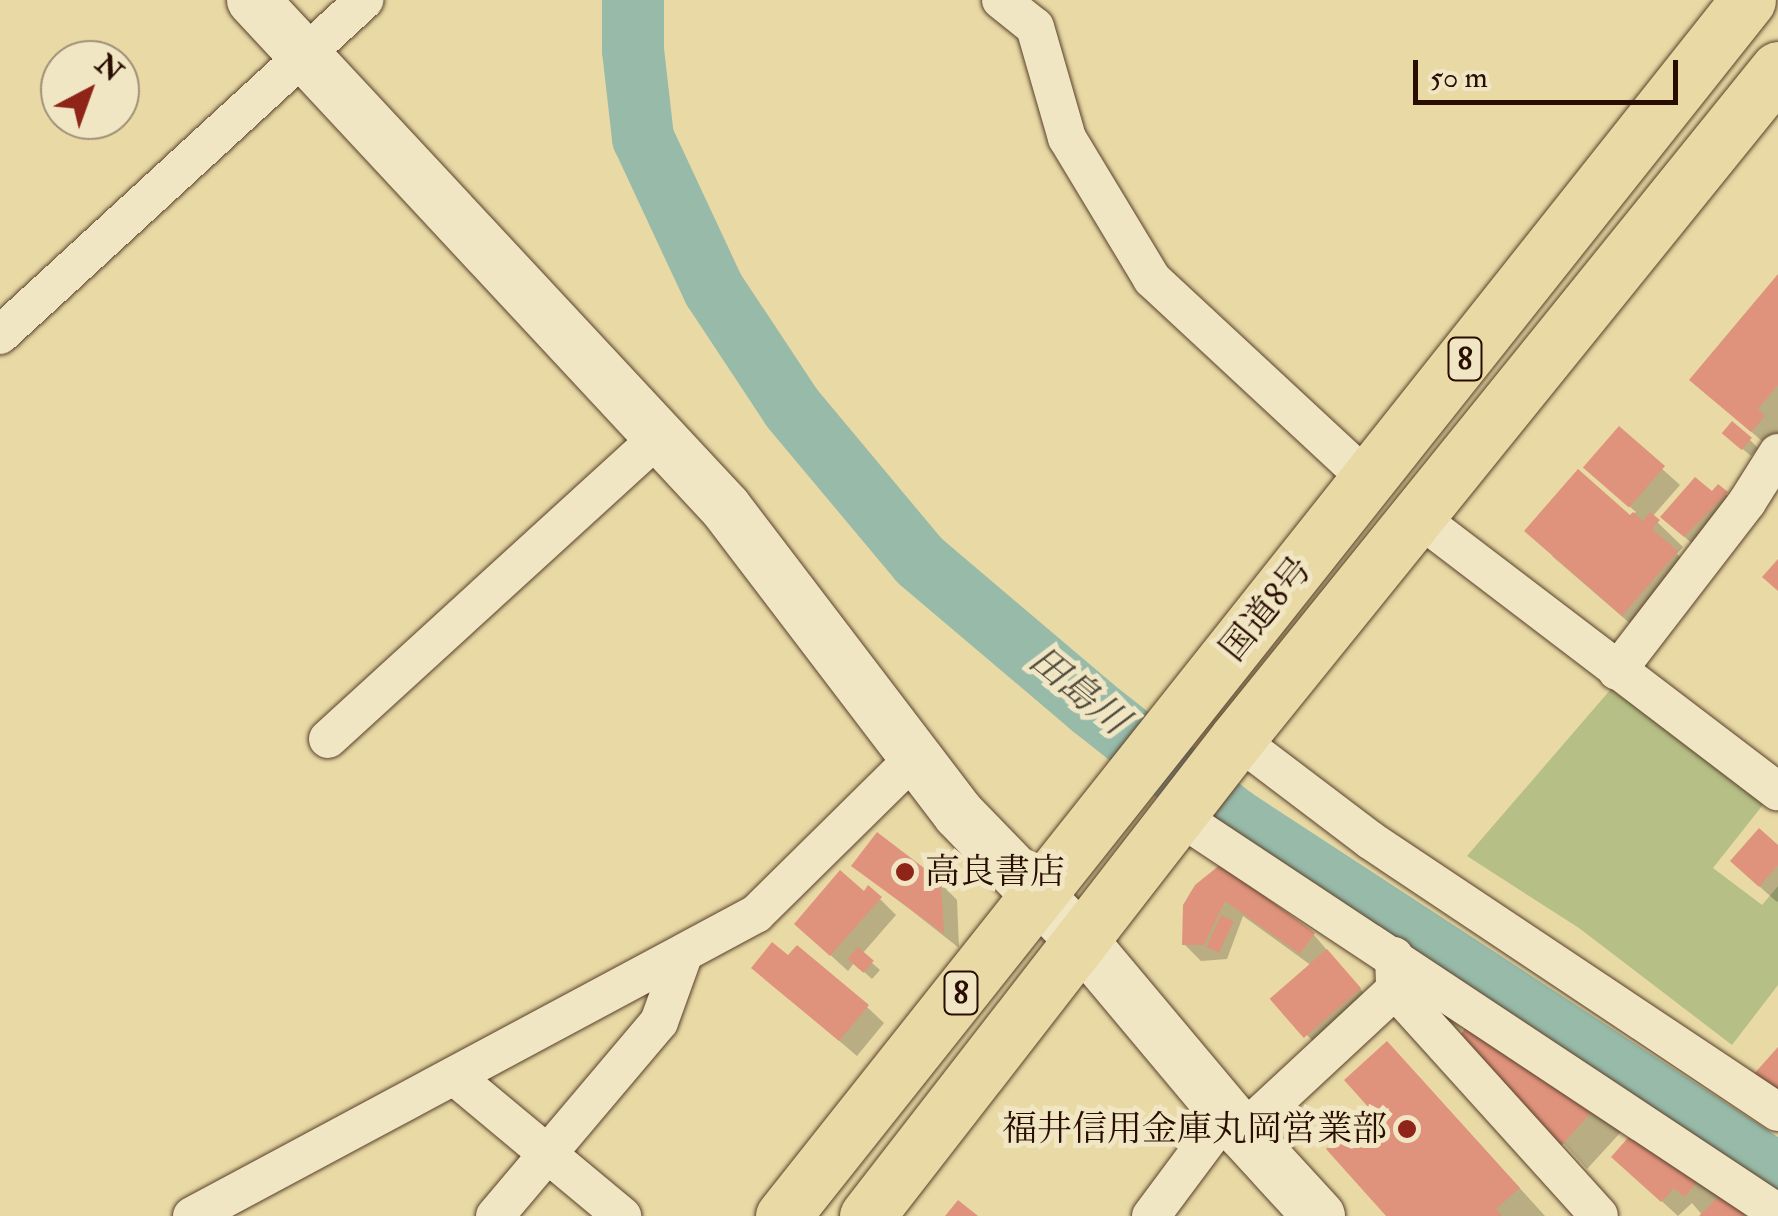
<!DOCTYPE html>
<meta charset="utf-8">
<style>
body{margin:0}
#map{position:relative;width:1778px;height:1216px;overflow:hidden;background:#e8d9a5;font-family:"IM FELL Double Pica","Noto Serif JP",serif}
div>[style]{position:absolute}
.green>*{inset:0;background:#b5bf86}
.shadow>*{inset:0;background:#0003}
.river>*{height:62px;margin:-31px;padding:0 31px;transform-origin:31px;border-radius:31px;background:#97baa9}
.building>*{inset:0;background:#e0937c;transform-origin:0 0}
.roads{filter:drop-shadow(0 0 2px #59402a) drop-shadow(0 0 2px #59402a)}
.street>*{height:38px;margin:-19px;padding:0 19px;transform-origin:19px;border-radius:19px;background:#f0e6c4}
.secondary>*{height:52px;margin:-26px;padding:0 26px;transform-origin:26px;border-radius:26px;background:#f0e6c4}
.highway>*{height:55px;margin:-27.5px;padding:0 27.5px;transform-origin:27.5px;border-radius:27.5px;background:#e8d9a5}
.dots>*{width:28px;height:28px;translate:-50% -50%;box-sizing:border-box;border:5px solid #f0e6c4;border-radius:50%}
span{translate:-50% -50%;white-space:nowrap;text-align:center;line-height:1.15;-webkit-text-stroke:10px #f0e6c4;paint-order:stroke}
.shield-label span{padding:2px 8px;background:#f0e6c4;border:2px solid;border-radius:8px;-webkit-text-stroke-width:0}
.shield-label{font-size:32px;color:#290d01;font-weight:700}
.street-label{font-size:35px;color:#290d01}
.poi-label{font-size:35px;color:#290d01}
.left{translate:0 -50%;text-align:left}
.right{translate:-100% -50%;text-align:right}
.water-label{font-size:38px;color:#504a3c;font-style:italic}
.north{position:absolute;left:40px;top:40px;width:100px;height:100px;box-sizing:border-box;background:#f0e6c4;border:2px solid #a08f76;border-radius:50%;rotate:41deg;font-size:28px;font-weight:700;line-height:40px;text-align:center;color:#290d01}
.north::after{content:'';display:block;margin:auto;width:35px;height:45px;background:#8f2418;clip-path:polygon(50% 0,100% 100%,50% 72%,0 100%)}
.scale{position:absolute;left:1413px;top:60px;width:265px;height:45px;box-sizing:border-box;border:5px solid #290d01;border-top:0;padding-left:12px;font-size:30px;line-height:35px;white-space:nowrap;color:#290d01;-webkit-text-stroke:8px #f0e6c4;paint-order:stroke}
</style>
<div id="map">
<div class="green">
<i style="clip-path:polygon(1611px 689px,1766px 801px,1713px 868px,1762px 905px,1778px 886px,1778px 985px,1732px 1045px,1579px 928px,1467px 856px)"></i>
</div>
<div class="shadow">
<i style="clip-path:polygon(1778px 278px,1778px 455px,1692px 380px)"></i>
<i style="clip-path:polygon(1619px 430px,1680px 485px,1652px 517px,1683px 547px,1677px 554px,1701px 578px,1648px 639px,1552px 556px,1636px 512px,1603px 484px)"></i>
<i style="clip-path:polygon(1750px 440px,1758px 448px,1751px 456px,1733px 441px)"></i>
<i style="clip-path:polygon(1718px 487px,1743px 510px,1702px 552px,1680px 533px)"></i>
<i style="clip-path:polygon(1778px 848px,1778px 901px,1777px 902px,1750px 878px)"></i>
<i style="clip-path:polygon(854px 865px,940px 883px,957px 900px,959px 948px)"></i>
<i style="clip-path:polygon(1197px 886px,1314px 935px,1376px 1007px,1324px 1053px,1274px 1000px,1312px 966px,1243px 916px,1227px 959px,1201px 961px,1184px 944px)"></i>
<i style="clip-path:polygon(864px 894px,880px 899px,896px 915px,862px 954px,880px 970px,872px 979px,854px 963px,848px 971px,814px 940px)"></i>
<i style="clip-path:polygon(754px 968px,867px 1007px,884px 1023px,857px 1056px)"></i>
<i style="clip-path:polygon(1464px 1034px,1597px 1107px,1621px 1132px,1587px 1169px)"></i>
<i style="clip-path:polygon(1419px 1077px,1545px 1216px,1389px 1216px,1373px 1109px)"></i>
<i style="clip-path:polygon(1671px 1151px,1742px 1216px,1703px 1216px,1692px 1203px,1678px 1216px,1631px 1173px)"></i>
</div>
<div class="river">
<i style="left:633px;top:0;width:50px;rotate:90deg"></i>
<i style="left:633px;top:50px;width:89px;rotate:83.5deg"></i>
<i style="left:643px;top:138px;width:168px;rotate:65deg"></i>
<i style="left:714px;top:290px;width:141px;rotate:56.5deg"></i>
<i style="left:792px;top:408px;width:199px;rotate:50.1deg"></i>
<i style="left:920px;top:561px;width:226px;rotate:40.3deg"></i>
<i style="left:1092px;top:707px;width:179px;rotate:38.2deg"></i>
<i style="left:1233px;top:818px;width:651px;rotate:33.15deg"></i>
</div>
<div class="building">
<i style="clip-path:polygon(1778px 274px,1778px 385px,1758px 409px,1765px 416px,1751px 432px,1689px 380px)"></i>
<i style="left:1732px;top:421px;width:26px;height:16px;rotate:40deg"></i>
<i style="left:1619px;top:426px;width:61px;height:55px;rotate:41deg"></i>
<i style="clip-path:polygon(1578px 469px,1630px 515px,1633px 512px,1643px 521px,1650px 512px,1660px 520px,1652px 529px,1678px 551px,1622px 616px,1524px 531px)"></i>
<i style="clip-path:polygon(1695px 477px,1712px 491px,1718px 484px,1728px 492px,1684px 537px,1660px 517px)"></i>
<i style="clip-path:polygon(1778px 559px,1778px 591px,1762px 577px)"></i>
<i style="clip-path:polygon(1759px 828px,1778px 845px,1778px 865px,1759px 887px,1730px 861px)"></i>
<i style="clip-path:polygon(877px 832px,941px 881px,944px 934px,851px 866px)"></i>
<i style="clip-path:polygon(1221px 864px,1315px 933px,1300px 954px,1225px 901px,1204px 945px,1182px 945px,1183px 905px,1195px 885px)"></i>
<i style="clip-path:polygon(840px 870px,864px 891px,868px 885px,882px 897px,830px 956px,794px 924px)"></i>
<i style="left:1221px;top:915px;width:14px;height:35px;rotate:25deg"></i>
<i style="clip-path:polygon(772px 942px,788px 955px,797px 945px,869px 1005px,839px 1041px,751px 968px)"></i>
<i style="left:858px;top:947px;width:21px;height:16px;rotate:41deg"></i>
<i style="left:1327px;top:949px;width:52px;height:76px;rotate:49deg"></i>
<i style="clip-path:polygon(1472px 1018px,1598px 1105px,1561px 1146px,1461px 1034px)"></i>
<i style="clip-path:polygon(1387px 1041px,1520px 1188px,1496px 1209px,1502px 1216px,1386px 1216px,1326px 1149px,1370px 1109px,1344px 1080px)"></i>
<i style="clip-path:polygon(1778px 1047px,1778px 1097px,1753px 1075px)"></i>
<i style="clip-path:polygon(1634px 1131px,1703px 1176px,1684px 1197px,1674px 1188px,1661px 1202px,1611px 1157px)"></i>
<i style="clip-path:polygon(1722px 1193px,1746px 1216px,1699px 1216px)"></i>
<i style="clip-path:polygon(958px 1200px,978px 1216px,945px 1216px)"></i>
</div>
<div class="roads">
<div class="street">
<i style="left:1001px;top:0;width:43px;rotate:38.5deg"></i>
<i style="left:1035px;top:27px;width:116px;rotate:73.9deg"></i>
<i style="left:1067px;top:138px;width:165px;rotate:58.9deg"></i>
<i style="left:1152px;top:279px;width:296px;rotate:42.9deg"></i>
<i style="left:0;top:335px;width:495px;rotate:-42.6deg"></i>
<i style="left:1419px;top:518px;width:451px;rotate:37.3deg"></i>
<i style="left:1617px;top:671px;width:213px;rotate:-52.4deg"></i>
<i style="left:1747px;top:502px;width:58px;rotate:-57.7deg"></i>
<i style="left:328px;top:739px;width:448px;rotate:-42.4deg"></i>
<i style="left:1237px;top:739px;width:167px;rotate:37.2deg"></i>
<i style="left:1370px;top:840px;width:490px;rotate:33.7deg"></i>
<i style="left:1177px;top:815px;width:721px;rotate:33.51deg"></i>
<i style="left:1394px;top:956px;width:34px;rotate:88deg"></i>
<i style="left:1395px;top:990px;width:304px;rotate:47.9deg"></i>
<i style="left:454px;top:1076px;width:219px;rotate:39.8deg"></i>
<i style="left:1242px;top:1132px;width:209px;rotate:-42.9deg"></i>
<i style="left:192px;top:1216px;width:640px;rotate:-28.17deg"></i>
<i style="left:756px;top:914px;width:222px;rotate:-44.6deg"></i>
<i style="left:495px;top:1216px;width:254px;rotate:-49.8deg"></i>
<i style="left:659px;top:1022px;width:73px;rotate:-70.1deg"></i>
<i style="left:1151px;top:1216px;width:127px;rotate:-53.3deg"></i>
</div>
<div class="secondary">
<i style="left:253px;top:0;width:693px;rotate:47.05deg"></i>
<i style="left:725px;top:507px;width:386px;rotate:52.7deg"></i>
<i style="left:959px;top:814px;width:175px;rotate:45.9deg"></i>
<i style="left:1081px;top:940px;width:251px;rotate:50deg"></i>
<i style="left:1242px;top:1132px;width:114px;rotate:47.5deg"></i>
</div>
<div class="highway">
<i style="left:783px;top:1216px;width:1552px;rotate:-51.56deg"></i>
<i style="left:867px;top:1216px;width:604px;rotate:-52.2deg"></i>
<i style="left:1237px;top:739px;width:861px;rotate:-51.08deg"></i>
</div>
</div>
<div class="dots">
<i style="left:905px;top:872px;background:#8f2418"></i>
<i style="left:1407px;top:1129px;background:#8f2418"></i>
</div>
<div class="shield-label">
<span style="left:1465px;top:359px">8</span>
<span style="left:961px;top:993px">8</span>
</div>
<div class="street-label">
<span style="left:1266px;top:609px;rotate:-51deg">国道8号</span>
</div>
<div class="poi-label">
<span class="left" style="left:925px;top:872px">高良書店</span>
<span class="right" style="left:1387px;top:1129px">福井信用金庫丸岡営業部</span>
</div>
<div class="water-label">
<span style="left:1078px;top:691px;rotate:39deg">田島川</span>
</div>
<div class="north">N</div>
<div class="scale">50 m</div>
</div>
